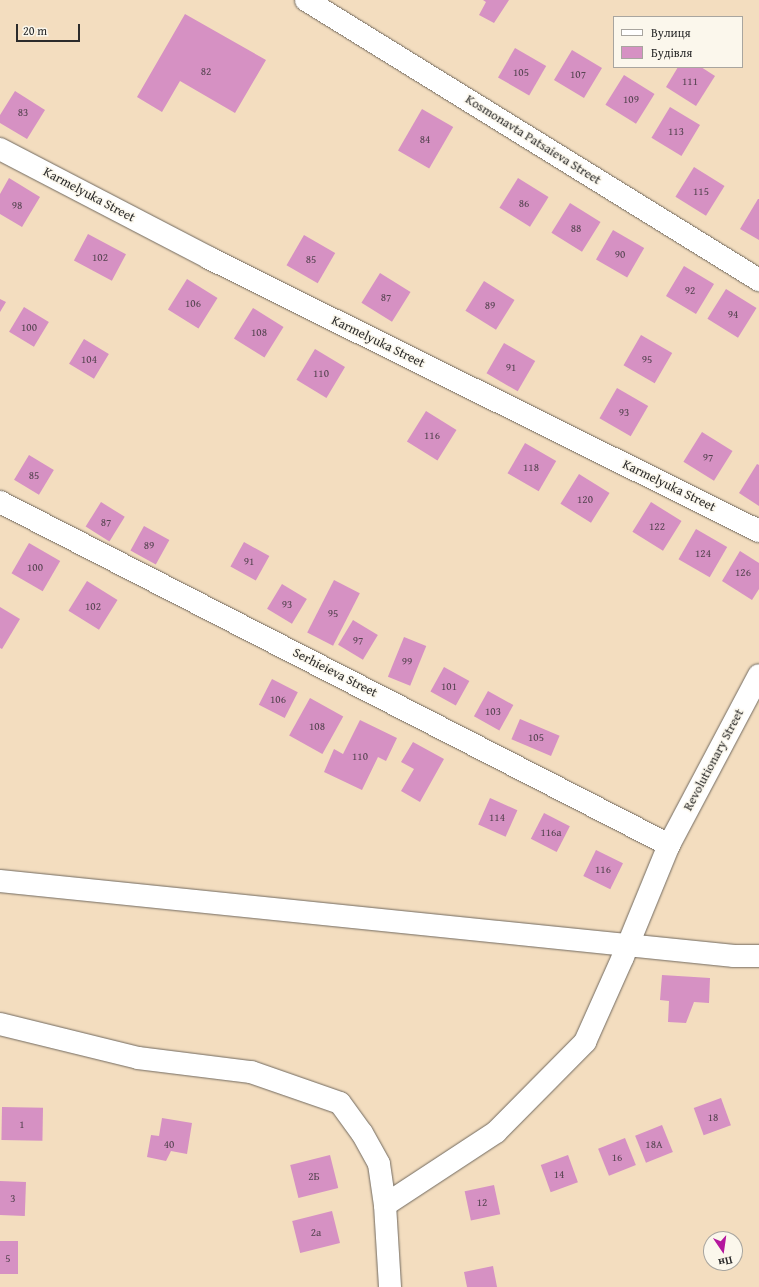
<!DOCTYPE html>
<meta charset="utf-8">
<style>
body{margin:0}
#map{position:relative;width:759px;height:1287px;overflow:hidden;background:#f3ddbf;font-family:"Gentium Book Plus",serif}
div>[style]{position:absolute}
.building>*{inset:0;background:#d691c3;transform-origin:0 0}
.roads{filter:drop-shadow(0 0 1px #71695f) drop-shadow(0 0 1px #71695f)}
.minor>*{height:22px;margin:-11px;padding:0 11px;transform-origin:11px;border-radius:11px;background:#fff}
span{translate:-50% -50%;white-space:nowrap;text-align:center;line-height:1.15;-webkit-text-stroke:3px #fbf7ec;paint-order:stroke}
.number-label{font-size:11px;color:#564451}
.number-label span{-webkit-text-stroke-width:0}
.street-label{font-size:13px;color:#2b2b2b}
.legend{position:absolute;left:613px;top:16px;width:130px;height:52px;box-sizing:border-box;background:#fbf7ec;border:1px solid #a8a59f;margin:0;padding:5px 7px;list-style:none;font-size:12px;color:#2b2b2b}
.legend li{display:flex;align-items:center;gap:8px;height:20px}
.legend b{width:20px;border:1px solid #a8a59f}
.north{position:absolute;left:703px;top:1231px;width:40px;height:40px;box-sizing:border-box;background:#fbf7ec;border:1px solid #a8a59f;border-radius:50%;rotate:167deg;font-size:11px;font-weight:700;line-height:16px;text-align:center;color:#2b2b2b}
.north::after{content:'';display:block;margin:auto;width:14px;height:18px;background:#b5179e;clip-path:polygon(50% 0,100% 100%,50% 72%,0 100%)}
.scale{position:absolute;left:16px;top:24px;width:64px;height:18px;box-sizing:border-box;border:2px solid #2b2b2b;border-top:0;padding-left:5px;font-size:12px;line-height:14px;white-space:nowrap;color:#2b2b2b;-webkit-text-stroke:3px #fbf7ec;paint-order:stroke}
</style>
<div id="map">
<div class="building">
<i style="clip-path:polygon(483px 0,509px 0,494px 23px,479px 15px,486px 2px)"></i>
<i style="clip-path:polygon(185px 14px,266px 60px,235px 113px,180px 81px,162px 112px,137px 97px)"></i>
<i style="left:515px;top:48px;width:36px;height:34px;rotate:30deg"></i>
<i style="left:572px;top:50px;width:35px;height:35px;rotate:31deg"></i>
<i style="clip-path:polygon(678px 67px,701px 67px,715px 76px,696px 106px,666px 87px)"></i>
<i style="left:624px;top:75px;width:36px;height:35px;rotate:32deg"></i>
<i style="clip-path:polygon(15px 91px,45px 110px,27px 139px,0 123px,0 115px)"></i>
<i style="left:670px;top:107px;width:35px;height:36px;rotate:31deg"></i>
<i style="left:422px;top:109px;width:36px;height:48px;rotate:30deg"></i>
<i style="left:694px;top:167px;width:36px;height:35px;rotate:32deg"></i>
<i style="clip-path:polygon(9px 178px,40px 197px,22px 227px,0 214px,0 194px)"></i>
<i style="left:518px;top:178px;width:36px;height:35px;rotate:32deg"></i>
<i style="clip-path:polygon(758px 199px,759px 199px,759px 240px,740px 229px)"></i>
<i style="left:570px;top:203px;width:36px;height:35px;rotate:32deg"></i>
<i style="left:613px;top:230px;width:36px;height:34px;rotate:30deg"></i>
<i style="left:88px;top:234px;width:43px;height:30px;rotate:28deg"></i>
<i style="left:304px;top:235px;width:36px;height:35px;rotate:30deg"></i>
<i style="left:684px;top:266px;width:35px;height:35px;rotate:31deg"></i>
<i style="left:380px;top:273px;width:36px;height:35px;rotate:32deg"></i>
<i style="left:187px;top:279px;width:36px;height:36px;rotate:32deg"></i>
<i style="left:484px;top:281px;width:36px;height:35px;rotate:32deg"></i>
<i style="left:726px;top:289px;width:36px;height:35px;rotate:32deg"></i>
<i style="clip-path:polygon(0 299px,6px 302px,0 312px)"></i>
<i style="left:24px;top:307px;width:29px;height:29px;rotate:31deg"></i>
<i style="left:253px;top:308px;width:36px;height:36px;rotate:32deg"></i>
<i style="left:641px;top:335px;width:36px;height:35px;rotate:30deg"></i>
<i style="left:84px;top:339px;width:29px;height:29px;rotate:31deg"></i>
<i style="left:504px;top:343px;width:36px;height:35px;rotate:30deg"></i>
<i style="left:315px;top:349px;width:35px;height:36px;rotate:31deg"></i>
<i style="left:617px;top:388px;width:36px;height:35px;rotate:30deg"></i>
<i style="left:426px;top:411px;width:36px;height:36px;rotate:32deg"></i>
<i style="left:702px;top:432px;width:36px;height:35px;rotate:32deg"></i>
<i style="left:525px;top:443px;width:36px;height:35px;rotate:30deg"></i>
<i style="left:29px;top:455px;width:29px;height:29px;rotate:31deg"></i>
<i style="clip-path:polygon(757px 464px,759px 465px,759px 506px,739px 493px)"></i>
<i style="left:579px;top:474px;width:36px;height:35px;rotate:32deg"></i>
<i style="left:101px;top:502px;width:28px;height:29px;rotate:32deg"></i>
<i style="left:651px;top:502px;width:36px;height:35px;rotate:32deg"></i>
<i style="left:144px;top:526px;width:29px;height:28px;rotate:29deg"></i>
<i style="left:696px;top:529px;width:36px;height:35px;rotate:30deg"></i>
<i style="left:244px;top:542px;width:29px;height:28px;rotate:29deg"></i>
<i style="left:29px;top:543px;width:36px;height:35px;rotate:30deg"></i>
<i style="clip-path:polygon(740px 551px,759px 563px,759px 589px,752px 600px,722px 581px)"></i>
<i style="left:334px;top:580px;width:29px;height:59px;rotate:27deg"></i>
<i style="left:87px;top:581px;width:36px;height:35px;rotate:32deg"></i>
<i style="left:282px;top:584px;width:29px;height:29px;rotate:31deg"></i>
<i style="clip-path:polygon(0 607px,20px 619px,2px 649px,0 648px)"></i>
<i style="left:353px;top:620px;width:29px;height:29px;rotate:31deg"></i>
<i style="left:404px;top:637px;width:24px;height:43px;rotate:22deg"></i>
<i style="left:444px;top:667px;width:29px;height:28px;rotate:29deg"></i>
<i style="left:272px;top:679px;width:29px;height:29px;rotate:27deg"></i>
<i style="left:488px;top:691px;width:29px;height:29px;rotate:29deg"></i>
<i style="left:310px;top:698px;width:38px;height:43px;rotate:29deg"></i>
<i style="left:520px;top:719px;width:43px;height:22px;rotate:23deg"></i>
<i style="clip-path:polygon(360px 720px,397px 738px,386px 761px,378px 757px,362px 790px,324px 772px,334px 749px,343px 754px)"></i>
<i style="clip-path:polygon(413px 742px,444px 759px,420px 802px,401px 791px,414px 769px,401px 762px)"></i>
<i style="left:490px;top:798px;width:30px;height:29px;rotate:24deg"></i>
<i style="left:544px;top:813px;width:29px;height:29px;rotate:27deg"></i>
<i style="left:596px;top:850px;width:30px;height:29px;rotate:26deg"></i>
<i style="clip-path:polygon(662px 975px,710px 978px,709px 1003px,694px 1002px,686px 1023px,668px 1022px,669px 1001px,660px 1000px)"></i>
<i style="left:721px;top:1098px;width:29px;height:29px;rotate:70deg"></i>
<i style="left:2px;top:1107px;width:41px;height:33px;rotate:1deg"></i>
<i style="clip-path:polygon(162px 1118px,192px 1123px,187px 1154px,171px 1151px,166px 1161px,147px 1157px,151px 1135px,159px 1136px)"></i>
<i style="left:662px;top:1125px;width:29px;height:29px;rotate:68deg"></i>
<i style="left:625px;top:1138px;width:29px;height:29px;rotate:68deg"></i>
<i style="left:330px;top:1155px;width:34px;height:41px;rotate:76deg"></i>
<i style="left:568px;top:1155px;width:29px;height:29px;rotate:70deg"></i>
<i style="left:0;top:1181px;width:26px;height:34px;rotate:2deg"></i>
<i style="left:494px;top:1185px;width:30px;height:30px;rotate:78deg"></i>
<i style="left:332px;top:1211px;width:33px;height:41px;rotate:76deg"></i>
<i style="left:0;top:1241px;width:18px;height:33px"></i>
<i style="clip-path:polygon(493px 1266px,497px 1287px,467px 1287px,464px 1272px)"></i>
</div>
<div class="roads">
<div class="minor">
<i style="left:306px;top:0;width:533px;rotate:31.72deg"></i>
<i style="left:0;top:149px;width:236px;rotate:27.5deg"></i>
<i style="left:209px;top:258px;width:614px;rotate:26.4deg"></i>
<i style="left:0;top:502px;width:752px;rotate:27.14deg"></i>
<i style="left:0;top:881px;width:738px;rotate:5.83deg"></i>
<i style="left:734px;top:956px;width:25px"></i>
<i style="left:0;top:1024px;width:142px;rotate:13.8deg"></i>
<i style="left:138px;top:1058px;width:114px;rotate:7.1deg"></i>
<i style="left:251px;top:1072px;width:94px;rotate:19.2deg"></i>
<i style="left:340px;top:1103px;width:37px;rotate:54deg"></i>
<i style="left:362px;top:1133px;width:35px;rotate:61deg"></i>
<i style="left:379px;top:1164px;width:41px;rotate:81.7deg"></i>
<i style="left:385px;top:1205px;width:82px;rotate:86.5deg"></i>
<i style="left:385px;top:1205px;width:133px;rotate:-33.3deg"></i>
<i style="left:496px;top:1132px;width:127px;rotate:-45.3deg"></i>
<i style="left:585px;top:1042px;width:93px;rotate:-65.9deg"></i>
<i style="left:623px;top:957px;width:121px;rotate:-67.7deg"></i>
<i style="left:669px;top:845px;width:192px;rotate:-62.1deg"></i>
</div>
</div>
<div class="number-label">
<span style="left:206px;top:71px">82</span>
<span style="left:521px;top:72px">105</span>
<span style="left:578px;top:74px">107</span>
<span style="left:690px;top:81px">111</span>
<span style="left:631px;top:99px">109</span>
<span style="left:23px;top:112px">83</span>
<span style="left:676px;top:131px">113</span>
<span style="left:425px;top:139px">84</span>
<span style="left:701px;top:191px">115</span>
<span style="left:524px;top:203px">86</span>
<span style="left:17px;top:205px">98</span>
<span style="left:576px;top:228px">88</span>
<span style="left:620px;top:254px">90</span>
<span style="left:100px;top:257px">102</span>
<span style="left:311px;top:259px">85</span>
<span style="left:690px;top:290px">92</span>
<span style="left:386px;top:297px">87</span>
<span style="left:193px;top:303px">106</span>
<span style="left:490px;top:305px">89</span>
<span style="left:733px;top:314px">94</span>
<span style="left:29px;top:327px">100</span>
<span style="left:259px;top:332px">108</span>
<span style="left:89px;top:359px">104</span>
<span style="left:647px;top:359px">95</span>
<span style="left:511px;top:367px">91</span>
<span style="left:321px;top:373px">110</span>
<span style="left:624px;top:412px">93</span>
<span style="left:432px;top:435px">116</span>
<span style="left:708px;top:457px">97</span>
<span style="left:531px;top:467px">118</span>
<span style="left:34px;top:475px">85</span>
<span style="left:585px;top:499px">120</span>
<span style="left:106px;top:522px">87</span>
<span style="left:657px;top:526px">122</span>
<span style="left:149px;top:545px">89</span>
<span style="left:703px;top:553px">124</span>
<span style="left:249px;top:561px">91</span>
<span style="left:35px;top:567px">100</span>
<span style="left:743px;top:572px">126</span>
<span style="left:287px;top:604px">93</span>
<span style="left:93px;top:606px">102</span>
<span style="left:333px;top:613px">95</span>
<span style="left:358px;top:640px">97</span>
<span style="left:407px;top:661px">99</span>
<span style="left:449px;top:686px">101</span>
<span style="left:278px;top:699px">106</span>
<span style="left:493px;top:711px">103</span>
<span style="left:317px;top:726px">108</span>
<span style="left:536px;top:737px">105</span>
<span style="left:360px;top:756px">110</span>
<span style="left:497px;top:817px">114</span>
<span style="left:551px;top:832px">116а</span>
<span style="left:603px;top:869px">116</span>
<span style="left:713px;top:1117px">18</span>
<span style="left:22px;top:1124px">1</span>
<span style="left:169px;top:1144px">40</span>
<span style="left:654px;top:1144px">18А</span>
<span style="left:617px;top:1157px">16</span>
<span style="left:559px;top:1174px">14</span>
<span style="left:314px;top:1176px">2Б</span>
<span style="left:13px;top:1198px">3</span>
<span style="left:482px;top:1202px">12</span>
<span style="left:316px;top:1232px">2а</span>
<span style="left:8px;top:1258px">5</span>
</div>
<div class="street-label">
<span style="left:533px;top:140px;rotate:32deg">Kosmonavta Patsaieva Street</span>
<span style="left:89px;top:195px;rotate:28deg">Karmelyuka Street</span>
<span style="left:378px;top:342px;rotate:26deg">Karmelyuka Street</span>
<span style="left:669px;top:486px;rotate:26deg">Karmelyuka Street</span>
<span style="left:335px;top:673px;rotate:27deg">Serhieieva Street</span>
<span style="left:714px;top:760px;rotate:-62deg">Revolutionary Street</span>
</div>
<ul class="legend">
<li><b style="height:5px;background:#fff"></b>Вулиця</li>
<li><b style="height:11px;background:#d691c3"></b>Будівля</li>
</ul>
<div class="north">Пн</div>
<div class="scale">20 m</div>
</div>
